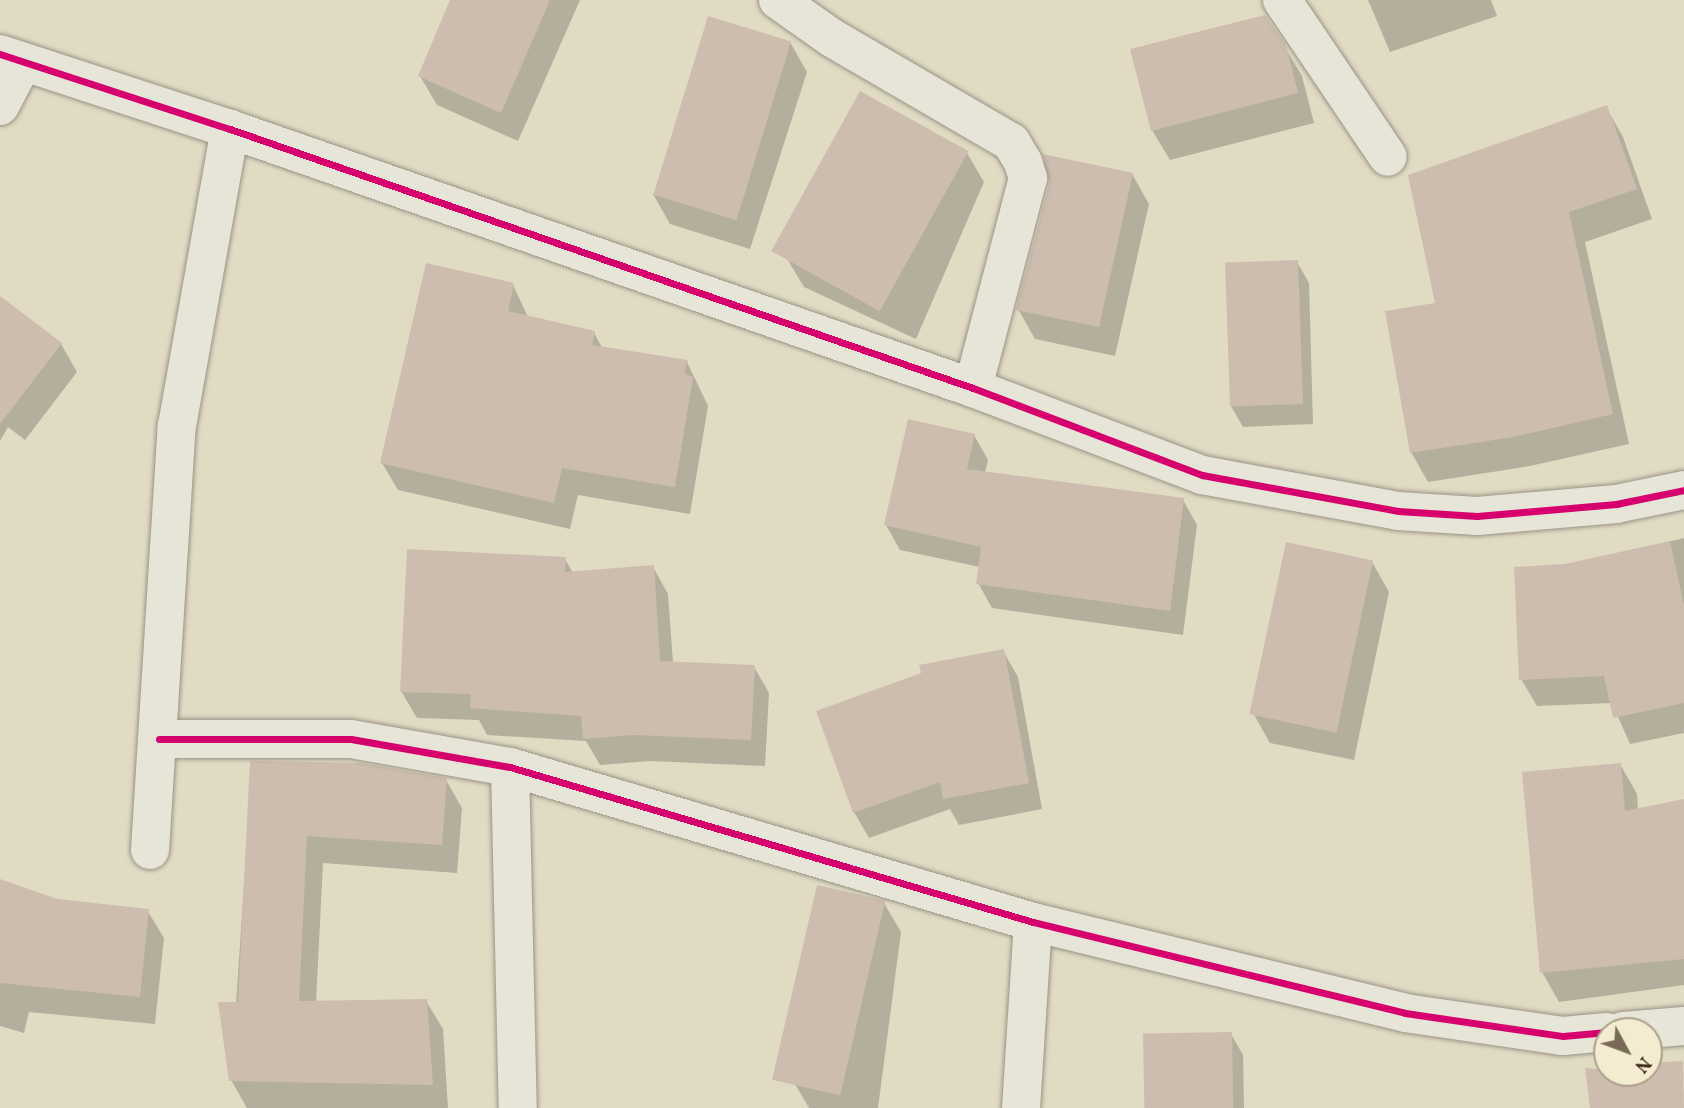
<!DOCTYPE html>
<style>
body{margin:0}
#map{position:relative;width:1684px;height:1108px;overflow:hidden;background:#e1dbc4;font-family:Vollkorn,serif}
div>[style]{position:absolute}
.shadow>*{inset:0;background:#0003}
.building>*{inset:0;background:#cdbdaf;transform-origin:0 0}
.roads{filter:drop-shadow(0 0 2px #999385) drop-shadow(0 0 2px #999385)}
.minor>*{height:38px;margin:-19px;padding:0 19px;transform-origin:19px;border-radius:19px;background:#e7e4d8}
.cycleway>*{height:7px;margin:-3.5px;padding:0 3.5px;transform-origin:3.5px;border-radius:3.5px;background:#d6006c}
span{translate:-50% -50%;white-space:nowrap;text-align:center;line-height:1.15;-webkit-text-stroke:6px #f4ecd0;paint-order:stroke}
.north{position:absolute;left:1593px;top:1017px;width:70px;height:70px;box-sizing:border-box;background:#f4ecd0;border:2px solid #aca088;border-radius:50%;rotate:131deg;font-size:19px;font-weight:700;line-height:28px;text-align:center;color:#3f2d1d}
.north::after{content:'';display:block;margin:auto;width:24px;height:32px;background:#786a57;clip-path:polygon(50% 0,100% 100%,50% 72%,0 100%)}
</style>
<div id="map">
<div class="shadow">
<i style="clip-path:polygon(452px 0,580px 0,518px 141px,437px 105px,420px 76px)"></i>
<i style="clip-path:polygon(1368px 0,1491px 0,1497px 16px,1390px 52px)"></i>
<i style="clip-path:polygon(790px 42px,807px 72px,750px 249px,670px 224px,653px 194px)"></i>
<i style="clip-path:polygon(1284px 46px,1302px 76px,1314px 123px,1170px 160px,1152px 130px)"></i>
<i style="clip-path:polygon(1606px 107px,1623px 137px,1652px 219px,1585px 242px,1629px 444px,1530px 466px,1428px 482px,1411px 452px,1437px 304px)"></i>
<i style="clip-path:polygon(967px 153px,984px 182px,916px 339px,804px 287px,786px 257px)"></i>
<i style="clip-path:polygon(1132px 174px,1149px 204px,1115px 356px,1035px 339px,1018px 309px)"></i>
<i style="clip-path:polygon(1297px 262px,1309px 283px,1313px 424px,1243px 427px,1231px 406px)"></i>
<i style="clip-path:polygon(513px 285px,528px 317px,594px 333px,603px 349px,687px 362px,708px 406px,690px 514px,578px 495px,570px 529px,398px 490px,382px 463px)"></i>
<i style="clip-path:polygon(0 298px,61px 344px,77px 372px,25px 440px,8px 427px,0 441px)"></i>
<i style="clip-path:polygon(974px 435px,988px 460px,985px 473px,1183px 500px,1197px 525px,1183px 635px,992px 608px,978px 583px,980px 567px,900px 550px,886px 525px)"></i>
<i style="clip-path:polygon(1684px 538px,1684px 733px,1630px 744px,1612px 703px,1537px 706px,1521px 679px,1565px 566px)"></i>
<i style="clip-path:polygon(565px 559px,573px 573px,653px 567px,668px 594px,673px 663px,754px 667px,769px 693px,765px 766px,650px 761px,600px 765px,586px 741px,487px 735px,479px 720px,417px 718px,401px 691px)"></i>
<i style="clip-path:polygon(1372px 562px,1389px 592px,1354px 760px,1270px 743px,1253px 713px)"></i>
<i style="clip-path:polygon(1003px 651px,1018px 677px,1042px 809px,959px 825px,950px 809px,869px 838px,854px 812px)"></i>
<i style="clip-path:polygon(252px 763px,446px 780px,462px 808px,457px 873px,323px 863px,316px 1003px,426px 1001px,443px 1029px,448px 1108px,247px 1108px,231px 1080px)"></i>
<i style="clip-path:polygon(1620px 764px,1637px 794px,1638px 810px,1684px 800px,1684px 985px,1559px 1002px,1542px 972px)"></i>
<i style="clip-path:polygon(0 881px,57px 900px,147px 910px,164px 938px,155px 1024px,29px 1012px,24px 1033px,0 1026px)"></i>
<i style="clip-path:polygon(884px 903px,901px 932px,878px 1108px,809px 1108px,795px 1084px)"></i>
<i style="clip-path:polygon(1231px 1034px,1243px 1055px,1244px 1108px,1147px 1108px)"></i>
</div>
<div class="building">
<i style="clip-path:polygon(450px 0,550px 0,501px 113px,418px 76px)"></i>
<i style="clip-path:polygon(1265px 15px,1286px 45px,1298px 93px,1151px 131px,1130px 49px)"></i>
<i style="left:708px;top:16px;width:87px;height:187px;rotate:17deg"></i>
<i style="left:860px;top:91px;width:124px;height:183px;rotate:29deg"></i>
<i style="clip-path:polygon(1607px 105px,1637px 189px,1569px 212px,1613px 414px,1513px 437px,1410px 453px,1385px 311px,1435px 303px,1408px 175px)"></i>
<i style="clip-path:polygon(1043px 154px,1133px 173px,1099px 327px,1016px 310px,1049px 184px)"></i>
<i style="left:1298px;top:260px;width:144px;height:73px;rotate:88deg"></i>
<i style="clip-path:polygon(426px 263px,514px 283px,508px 311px,595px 331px,592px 345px,688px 360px,684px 373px,693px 377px,675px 487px,562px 468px,554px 503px,380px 463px)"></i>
<i style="clip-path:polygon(0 296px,62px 343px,0 424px)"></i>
<i style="clip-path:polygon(908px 419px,975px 434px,967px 469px,1184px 498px,1170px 611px,976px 584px,981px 547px,884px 525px)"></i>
<i style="clip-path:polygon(1670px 541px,1684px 605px,1684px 703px,1613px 718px,1604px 676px,1519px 680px,1514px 567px,1565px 564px)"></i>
<i style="left:1286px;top:542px;width:89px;height:176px;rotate:12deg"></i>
<i style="clip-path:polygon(407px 549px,566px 557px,565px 572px,654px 565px,660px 661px,755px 665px,751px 740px,634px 735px,583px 739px,581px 716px,470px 708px,471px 694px,400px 692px)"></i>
<i style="clip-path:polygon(1004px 649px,1029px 783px,943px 799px,940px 782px,853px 813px,816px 711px,921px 673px,919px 665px)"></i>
<i style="clip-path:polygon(250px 761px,361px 763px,447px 778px,442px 845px,307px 836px,299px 1001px,427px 999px,433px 1085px,229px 1081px,218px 1002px,238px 1002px)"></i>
<i style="clip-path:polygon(1621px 763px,1625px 811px,1684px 799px,1684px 959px,1540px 973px,1522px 772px)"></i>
<i style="clip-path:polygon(0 879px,57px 899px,149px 909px,140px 997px,0 983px)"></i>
<i style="left:817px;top:885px;width:70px;height:200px;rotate:13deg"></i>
<i style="left:1232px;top:1032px;width:76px;height:89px;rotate:89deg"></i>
<i style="clip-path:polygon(1683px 1061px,1684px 1108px,1590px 1108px,1585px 1068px,1649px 1073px,1649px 1063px)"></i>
</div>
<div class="roads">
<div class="minor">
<i style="left:778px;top:0;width:66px;rotate:35.1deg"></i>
<i style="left:832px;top:38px;width:207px;rotate:30.2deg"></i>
<i style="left:1011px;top:142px;width:23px;rotate:59deg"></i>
<i style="left:1023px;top:162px;width:17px;rotate:73deg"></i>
<i style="left:1028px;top:178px;width:217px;rotate:104.7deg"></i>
<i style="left:1282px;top:0;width:189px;rotate:56deg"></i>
<i style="left:0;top:54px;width:242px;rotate:18.1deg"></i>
<i style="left:230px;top:129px;width:787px;rotate:19.22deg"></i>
<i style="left:973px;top:388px;width:245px;rotate:20.8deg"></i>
<i style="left:1202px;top:475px;width:199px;rotate:10.4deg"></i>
<i style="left:1398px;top:511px;width:79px;rotate:3.6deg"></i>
<i style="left:1477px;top:516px;width:140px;rotate:-4.9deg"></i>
<i style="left:1616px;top:504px;width:69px;rotate:-11.6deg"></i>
<i style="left:0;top:106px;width:47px;rotate:-62.4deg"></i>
<i style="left:159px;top:739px;width:192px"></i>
<i style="left:351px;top:739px;width:161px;rotate:10deg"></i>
<i style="left:510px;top:767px;width:545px;rotate:16.51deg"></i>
<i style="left:1033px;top:922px;width:383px;rotate:13.7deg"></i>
<i style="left:1405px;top:1013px;width:160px;rotate:8.3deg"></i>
<i style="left:1563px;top:1036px;width:44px;rotate:-5.2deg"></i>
<i style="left:510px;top:767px;width:341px;rotate:88.7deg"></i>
<i style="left:150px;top:850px;width:425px;rotate:-86.4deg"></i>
<i style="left:177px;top:426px;width:302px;rotate:-79.9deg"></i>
<i style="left:1623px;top:1031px;width:61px;rotate:-4.7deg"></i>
<i style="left:1021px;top:1108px;width:186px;rotate:-86.3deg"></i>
</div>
</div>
<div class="cycleway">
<i style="left:0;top:54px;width:242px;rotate:18.1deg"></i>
<i style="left:230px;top:129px;width:787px;rotate:19.22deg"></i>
<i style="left:973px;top:388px;width:245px;rotate:20.8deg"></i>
<i style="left:1202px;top:475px;width:199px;rotate:10.4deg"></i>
<i style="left:1398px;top:511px;width:79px;rotate:3.6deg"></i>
<i style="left:1477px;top:516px;width:140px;rotate:-4.9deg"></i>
<i style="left:1616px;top:504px;width:69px;rotate:-11.6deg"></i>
<i style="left:159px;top:739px;width:192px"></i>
<i style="left:351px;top:739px;width:161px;rotate:10deg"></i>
<i style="left:510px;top:767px;width:545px;rotate:16.51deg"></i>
<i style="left:1033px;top:922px;width:383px;rotate:13.7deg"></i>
<i style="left:1405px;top:1013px;width:160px;rotate:8.3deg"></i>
<i style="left:1563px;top:1036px;width:44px;rotate:-5.2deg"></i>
</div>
<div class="north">N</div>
</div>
